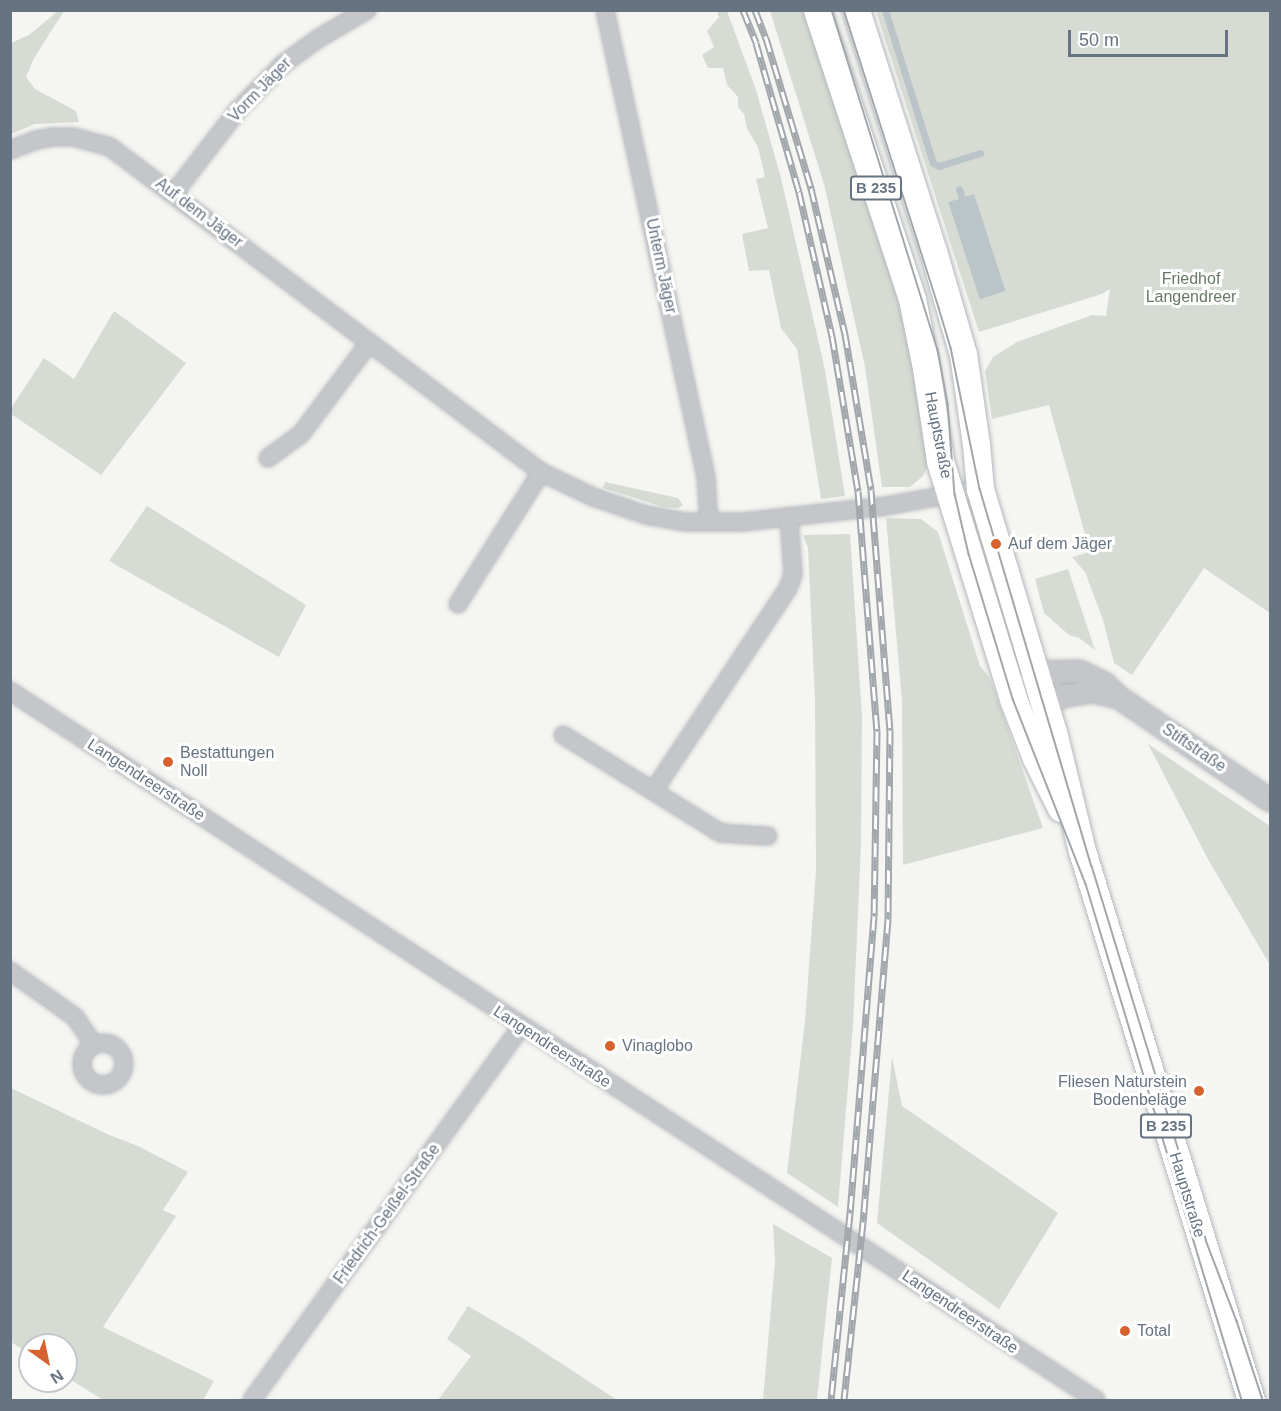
<!DOCTYPE html>
<meta charset="utf-8">
<style>
body{margin:0}
#map{position:relative;width:1281px;height:1411px;overflow:hidden;background:#f5f5f2;font-family:Arial,sans-serif}
div>[style]{position:absolute}
.green>*{inset:0;background:#d6dcd3}
.water>*{inset:0;background:#bbc4c9;transform-origin:0 0}
.stream>*{height:7px;margin:-3.5px;padding:0 3.5px;transform-origin:3.5px;border-radius:3.5px;background:#bbc4c9}
.roads{filter:drop-shadow(0 0 2px #b4b8bb) drop-shadow(0 0 2px #b4b8bb)}
.minor>*{height:16px;margin:-8px;padding:0 8px;transform-origin:8px;border-radius:8px;background:#c4c6ca}
.minor>.ring{margin:-8px;padding:0;box-sizing:content-box;background:none;border:16px solid #c4c6ca;border-radius:50%}
.tertiary>*{height:21px;margin:-10.5px;padding:0 10.5px;transform-origin:10.5px;border-radius:10.5px;background:#c4c6ca}
.primary>*{height:27px;margin:-13.5px;padding:0 13.5px;transform-origin:13.5px;border-radius:13.5px;background:#fff}
.tram>*{height:1.5px;margin:-0.75px;padding:0 0.75px;transform-origin:0.75px;border-radius:0.75px;background:#a2a7ac}
.rail>*{height:7px;margin-top:-3.5px;transform-origin:0;background:repeating-linear-gradient(90deg,#fff 0 14px,#a2a7ac 0 28px);box-sizing:border-box;border-block:2px solid #a2a7ac}
.dots>*{width:16px;height:16px;translate:-50% -50%;box-sizing:border-box;border:3px solid #fff;border-radius:50%}
span{translate:-50% -50%;white-space:nowrap;text-align:center;line-height:1.15;-webkit-text-stroke:6px #fff;paint-order:stroke}
.shield-label span{padding:2px 4px;background:#fff;border:2px solid;border-radius:4px;-webkit-text-stroke-width:0}
.shield-label{font-size:15px;color:#667381;font-weight:700}
.street-label{font-size:16px;color:#667381}
.park-label{font-size:16px;color:#677965}
.poi-label{font-size:16px;color:#667381}
.left{translate:0 -50%;text-align:left}
.right{translate:-100% -50%;text-align:right}
.frame{position:absolute;inset:0;border:12px solid #667381;pointer-events:none}
.north{position:absolute;left:18px;top:1333px;width:60px;height:60px;box-sizing:border-box;background:#fff;border:2px solid #c2c7cd;border-radius:50%;rotate:147deg;font-size:16px;font-weight:700;line-height:24px;text-align:center;color:#667381}
.north::after{content:'';display:block;margin:auto;width:21px;height:27px;background:#d76230;clip-path:polygon(50% 0,100% 100%,50% 72%,0 100%)}
.scale{position:absolute;left:1068px;top:30px;width:160px;height:27px;box-sizing:border-box;border:3px solid #667381;border-top:0;padding-left:8px;font-size:18px;line-height:21px;white-space:nowrap;color:#667381;-webkit-text-stroke:4px #fff;paint-order:stroke}
</style>
<div id="map">
<div class="green">
<i style="clip-path:polygon(58px 11px,64px 11px,34px 58px,26px 77px,35px 89px,76px 111px,79px 122px,35px 124px,11px 134px,11px 43px,29px 35px)"></i>
<i style="clip-path:polygon(717px 11px,727px 11px,756px 90px,781px 178px,825px 370px,845px 496px,821px 499px,797px 349px,781px 328px,769px 270px,749px 271px,742px 234px,768px 228px,756px 179px,765px 177px,758px 147px,747px 129px,744px 114px,738px 107px,738px 97px,727px 85px,723px 68px,708px 68px,702px 55px,714px 47px,707px 31px,719px 17px)"></i>
<i style="clip-path:polygon(770px 11px,804px 11px,899px 299px,931px 459px,923px 476px,910px 487px,882px 487px,865px 367px,824px 184px)"></i>
<i style="clip-path:polygon(876px 11px,1270px 11px,1270px 613px,1204px 568px,1132px 675px,1114px 663px,1103px 620px,1085px 572px,1072px 557px,1090px 552px,1049px 405px,992px 419px,985px 371px,993px 357px,1017px 342px,1092px 315px,1106px 316px,1110px 289px,1102px 294px,979px 332px)"></i>
<i style="clip-path:polygon(114px 311px,186px 363px,101px 475px,11px 414px,11px 408px,44px 358px,74px 379px)"></i>
<i style="clip-path:polygon(605px 482px,678px 498px,683px 505px,678px 508px,664px 507px,603px 488px)"></i>
<i style="clip-path:polygon(147px 506px,306px 605px,279px 657px,109px 561px)"></i>
<i style="clip-path:polygon(886px 518px,921px 519px,938px 532px,980px 666px,990px 678px,1043px 828px,903px 865px,902px 701px)"></i>
<i style="clip-path:polygon(850px 534px,862px 717px,861px 844px,853px 1025px,838px 1207px,787px 1173px,805px 1021px,816px 871px,815px 700px,808px 548px,803px 535px)"></i>
<i style="clip-path:polygon(1068px 569px,1095px 650px,1079px 638px,1069px 635px,1044px 613px,1035px 579px)"></i>
<i style="clip-path:polygon(1148px 744px,1270px 826px,1270px 965px,1209px 861px)"></i>
<i style="clip-path:polygon(892px 1057px,902px 1106px,1058px 1213px,999px 1309px,877px 1223px)"></i>
<i style="clip-path:polygon(11px 1088px,107px 1134px,138px 1146px,188px 1172px,163px 1210px,176px 1216px,103px 1327px,214px 1381px,203px 1400px,103px 1400px,66px 1377px,66px 1345px,30px 1345px,30px 1354px,11px 1342px)"></i>
<i style="clip-path:polygon(773px 1224px,832px 1258px,817px 1400px,763px 1400px,775px 1261px)"></i>
<i style="clip-path:polygon(468px 1306px,524px 1339px,617px 1400px,438px 1400px,471px 1356px,447px 1339px)"></i>
</div>
<div class="water">
<i style="left:974px;top:194px;width:102px;height:27px;rotate:72deg"></i>
</div>
<div class="stream">
<i style="left:885px;top:10px;width:160px;rotate:72.6deg"></i>
<i style="left:933px;top:163px;width:7px;rotate:27deg"></i>
<i style="left:939px;top:166px;width:43px;rotate:-17.6deg"></i>
<i style="left:959px;top:189px;width:18px;rotate:71deg"></i>
</div>
<div class="roads">
<div class="minor">
<i style="left:605px;top:10px;width:480px;rotate:77.8deg"></i>
<i style="left:706px;top:479px;width:43px;rotate:86deg"></i>
<i style="left:10px;top:150px;width:28px;rotate:-21deg"></i>
<i style="left:36px;top:140px;width:17px;rotate:-10deg"></i>
<i style="left:53px;top:137px;width:20px"></i>
<i style="left:73px;top:137px;width:38px;rotate:15deg"></i>
<i style="left:110px;top:147px;width:540px;rotate:37.02deg"></i>
<i style="left:541px;top:472px;width:58px;rotate:25.7deg"></i>
<i style="left:593px;top:497px;width:56px;rotate:18.8deg"></i>
<i style="left:646px;top:515px;width:39px;rotate:10deg"></i>
<i style="left:684px;top:522px;width:59px"></i>
<i style="left:743px;top:522px;width:144px;rotate:-6.4deg"></i>
<i style="left:886px;top:506px;width:96px;rotate:-10.3deg"></i>
<i style="left:174px;top:193px;width:105px;rotate:-52.4deg"></i>
<i style="left:238px;top:110px;width:64px;rotate:-45.6deg"></i>
<i style="left:283px;top:64px;width:44px;rotate:-35.8deg"></i>
<i style="left:319px;top:38px;width:56px;rotate:-30.3deg"></i>
<i style="left:268px;top:458px;width:41px;rotate:-36deg"></i>
<i style="left:301px;top:434px;width:114px;rotate:-53.2deg"></i>
<i style="left:458px;top:604px;width:156px;rotate:-57.8deg"></i>
<i style="left:10px;top:691px;width:1297px;rotate:33.14deg"></i>
<i style="left:563px;top:735px;width:178px;rotate:31.9deg"></i>
<i style="left:714px;top:829px;width:8px;rotate:30deg"></i>
<i style="left:721px;top:833px;width:47px;rotate:3.7deg"></i>
<i style="left:654px;top:790px;width:242px;rotate:-56.4deg"></i>
<i style="left:788px;top:588px;width:14px;rotate:-69deg"></i>
<i style="left:793px;top:575px;width:59px;rotate:-93.9deg"></i>
<i style="left:10px;top:971px;width:80px;rotate:35.3deg"></i>
<i style="left:75px;top:1017px;width:32px;rotate:56deg"></i>
<i class="ring" style="left:82px;top:1043px;width:26px;height:26px"></i>
<i style="left:252px;top:1400px;width:460px;rotate:-54.2deg"></i>
</div>
<div class="tertiary">
<i style="left:1013px;top:699px;width:35px;rotate:-51deg"></i>
<i style="left:1035px;top:672px;width:44px;rotate:-1.3deg"></i>
<i style="left:1079px;top:671px;width:28px;rotate:26deg"></i>
<i style="left:1104px;top:683px;width:18px;rotate:45deg"></i>
<i style="left:1117px;top:696px;width:185px;rotate:34.2deg"></i>
<i style="left:1030px;top:700px;width:14px;rotate:8deg"></i>
<i style="left:1044px;top:702px;width:23px;rotate:-18deg"></i>
<i style="left:1066px;top:695px;width:26px;rotate:-9deg"></i>
<i style="left:1092px;top:691px;width:25px;rotate:12deg"></i>
</div>
<div class="primary">
<i style="left:817px;top:10px;width:304px;rotate:71.8deg"></i>
<i style="left:912px;top:299px;width:70px;rotate:78.5deg"></i>
<i style="left:926px;top:368px;width:94px;rotate:81.4deg"></i>
<i style="left:940px;top:461px;width:249px;rotate:72.9deg"></i>
<i style="left:1013px;top:699px;width:63px;rotate:68.7deg"></i>
<i style="left:1036px;top:758px;width:56px;rotate:63.4deg"></i>
<i style="left:856px;top:10px;width:253px;rotate:72.3deg"></i>
<i style="left:933px;top:251px;width:107px;rotate:73.8deg"></i>
<i style="left:963px;top:354px;width:91px;rotate:81.8deg"></i>
<i style="left:976px;top:444px;width:45px;rotate:84.9deg"></i>
<i style="left:980px;top:489px;width:254px;rotate:73.3deg"></i>
<i style="left:1053px;top:732px;width:122px;rotate:76.3deg"></i>
<i style="left:1082px;top:851px;width:574px;rotate:72.89deg"></i>
</div>
</div>
<div class="tram">
<i style="left:832px;top:10px;width:356px;rotate:72.7deg"></i>
<i style="left:938px;top:350px;width:55px;rotate:79.5deg"></i>
<i style="left:948px;top:404px;width:90px;rotate:85.6deg"></i>
<i style="left:955px;top:494px;width:62px;rotate:76.9deg"></i>
<i style="left:969px;top:554px;width:152px;rotate:73.1deg"></i>
<i style="left:1013px;top:699px;width:199px;rotate:68.5deg"></i>
<i style="left:1086px;top:884px;width:539px;rotate:73.18deg"></i>
<i style="left:844px;top:10px;width:313px;rotate:72.3deg"></i>
<i style="left:939px;top:308px;width:42px;rotate:73.3deg"></i>
<i style="left:951px;top:348px;width:144px;rotate:78.4deg"></i>
<i style="left:980px;top:489px;width:393px;rotate:73.5deg"></i>
<i style="left:1092px;top:866px;width:391px;rotate:73deg"></i>
<i style="left:1206px;top:1240px;width:87px;rotate:69.1deg"></i>
<i style="left:1237px;top:1321px;width:83px;rotate:71.8deg"></i>
</div>
<div class="rail">
<i style="left:743px;top:10px;width:35px;rotate:68deg"></i>
<i style="left:756px;top:43px;width:155px;rotate:73.9deg"></i>
<i style="left:799px;top:192px;width:148px;rotate:77.1deg"></i>
<i style="left:832px;top:336px;width:157px;rotate:80.5deg"></i>
<i style="left:858px;top:491px;width:241px;rotate:85.5deg"></i>
<i style="left:877px;top:731px;width:185px;rotate:90.9deg"></i>
<i style="left:874px;top:916px;width:298px;rotate:94.6deg"></i>
<i style="left:850px;top:1213px;width:188px;rotate:95.8deg"></i>
<i style="left:755px;top:10px;width:30px;rotate:69deg"></i>
<i style="left:766px;top:38px;width:157px;rotate:73.3deg"></i>
<i style="left:811px;top:188px;width:150px;rotate:76.9deg"></i>
<i style="left:845px;top:334px;width:158px;rotate:80.5deg"></i>
<i style="left:871px;top:490px;width:241px;rotate:85.5deg"></i>
<i style="left:890px;top:730px;width:189px;rotate:90.6deg"></i>
<i style="left:888px;top:919px;width:304px;rotate:94.7deg"></i>
<i style="left:863px;top:1222px;width:179px;rotate:96.1deg"></i>
</div>
<div class="dots">
<i style="left:996px;top:544px;background:#d76230"></i>
<i style="left:168px;top:762px;background:#d76230"></i>
<i style="left:610px;top:1046px;background:#d76230"></i>
<i style="left:1199px;top:1091px;background:#d76230"></i>
<i style="left:1125px;top:1331px;background:#d76230"></i>
</div>
<div class="shield-label">
<span style="left:876px;top:188px">B 235</span>
<span style="left:1166px;top:1126px">B 235</span>
</div>
<div class="street-label">
<span style="left:260px;top:90px;rotate:-46deg">Vorm Jäger</span>
<span style="left:199px;top:213px;rotate:37deg">Auf dem Jäger</span>
<span style="left:661px;top:266px;rotate:78deg">Unterm Jäger</span>
<span style="left:938px;top:435px;rotate:79deg">Hauptstraße</span>
<span style="left:1194px;top:748px;rotate:34deg">Stiftstraße</span>
<span style="left:146px;top:780px;rotate:33deg">Langendreerstraße</span>
<span style="left:552px;top:1047px;rotate:33deg">Langendreerstraße</span>
<span style="left:1187px;top:1195px;rotate:73deg">Hauptstraße</span>
<span style="left:387px;top:1214px;rotate:-54deg">Friedrich-Geißel-Straße</span>
<span style="left:960px;top:1312px;rotate:34deg">Langendreerstraße</span>
</div>
<div class="park-label">
<span style="left:1191px;top:288px">Friedhof<br>Langendreer</span>
</div>
<div class="poi-label">
<span class="left" style="left:1008px;top:544px">Auf dem Jäger</span>
<span class="left" style="left:180px;top:762px">Bestattungen<br>Noll</span>
<span class="left" style="left:622px;top:1046px">Vinaglobo</span>
<span class="right" style="left:1187px;top:1091px">Fliesen Naturstein<br>Bodenbeläge</span>
<span class="left" style="left:1137px;top:1331px">Total</span>
</div>
<div class="frame"></div>
<div class="north">N</div>
<div class="scale">50 m</div>
</div>
